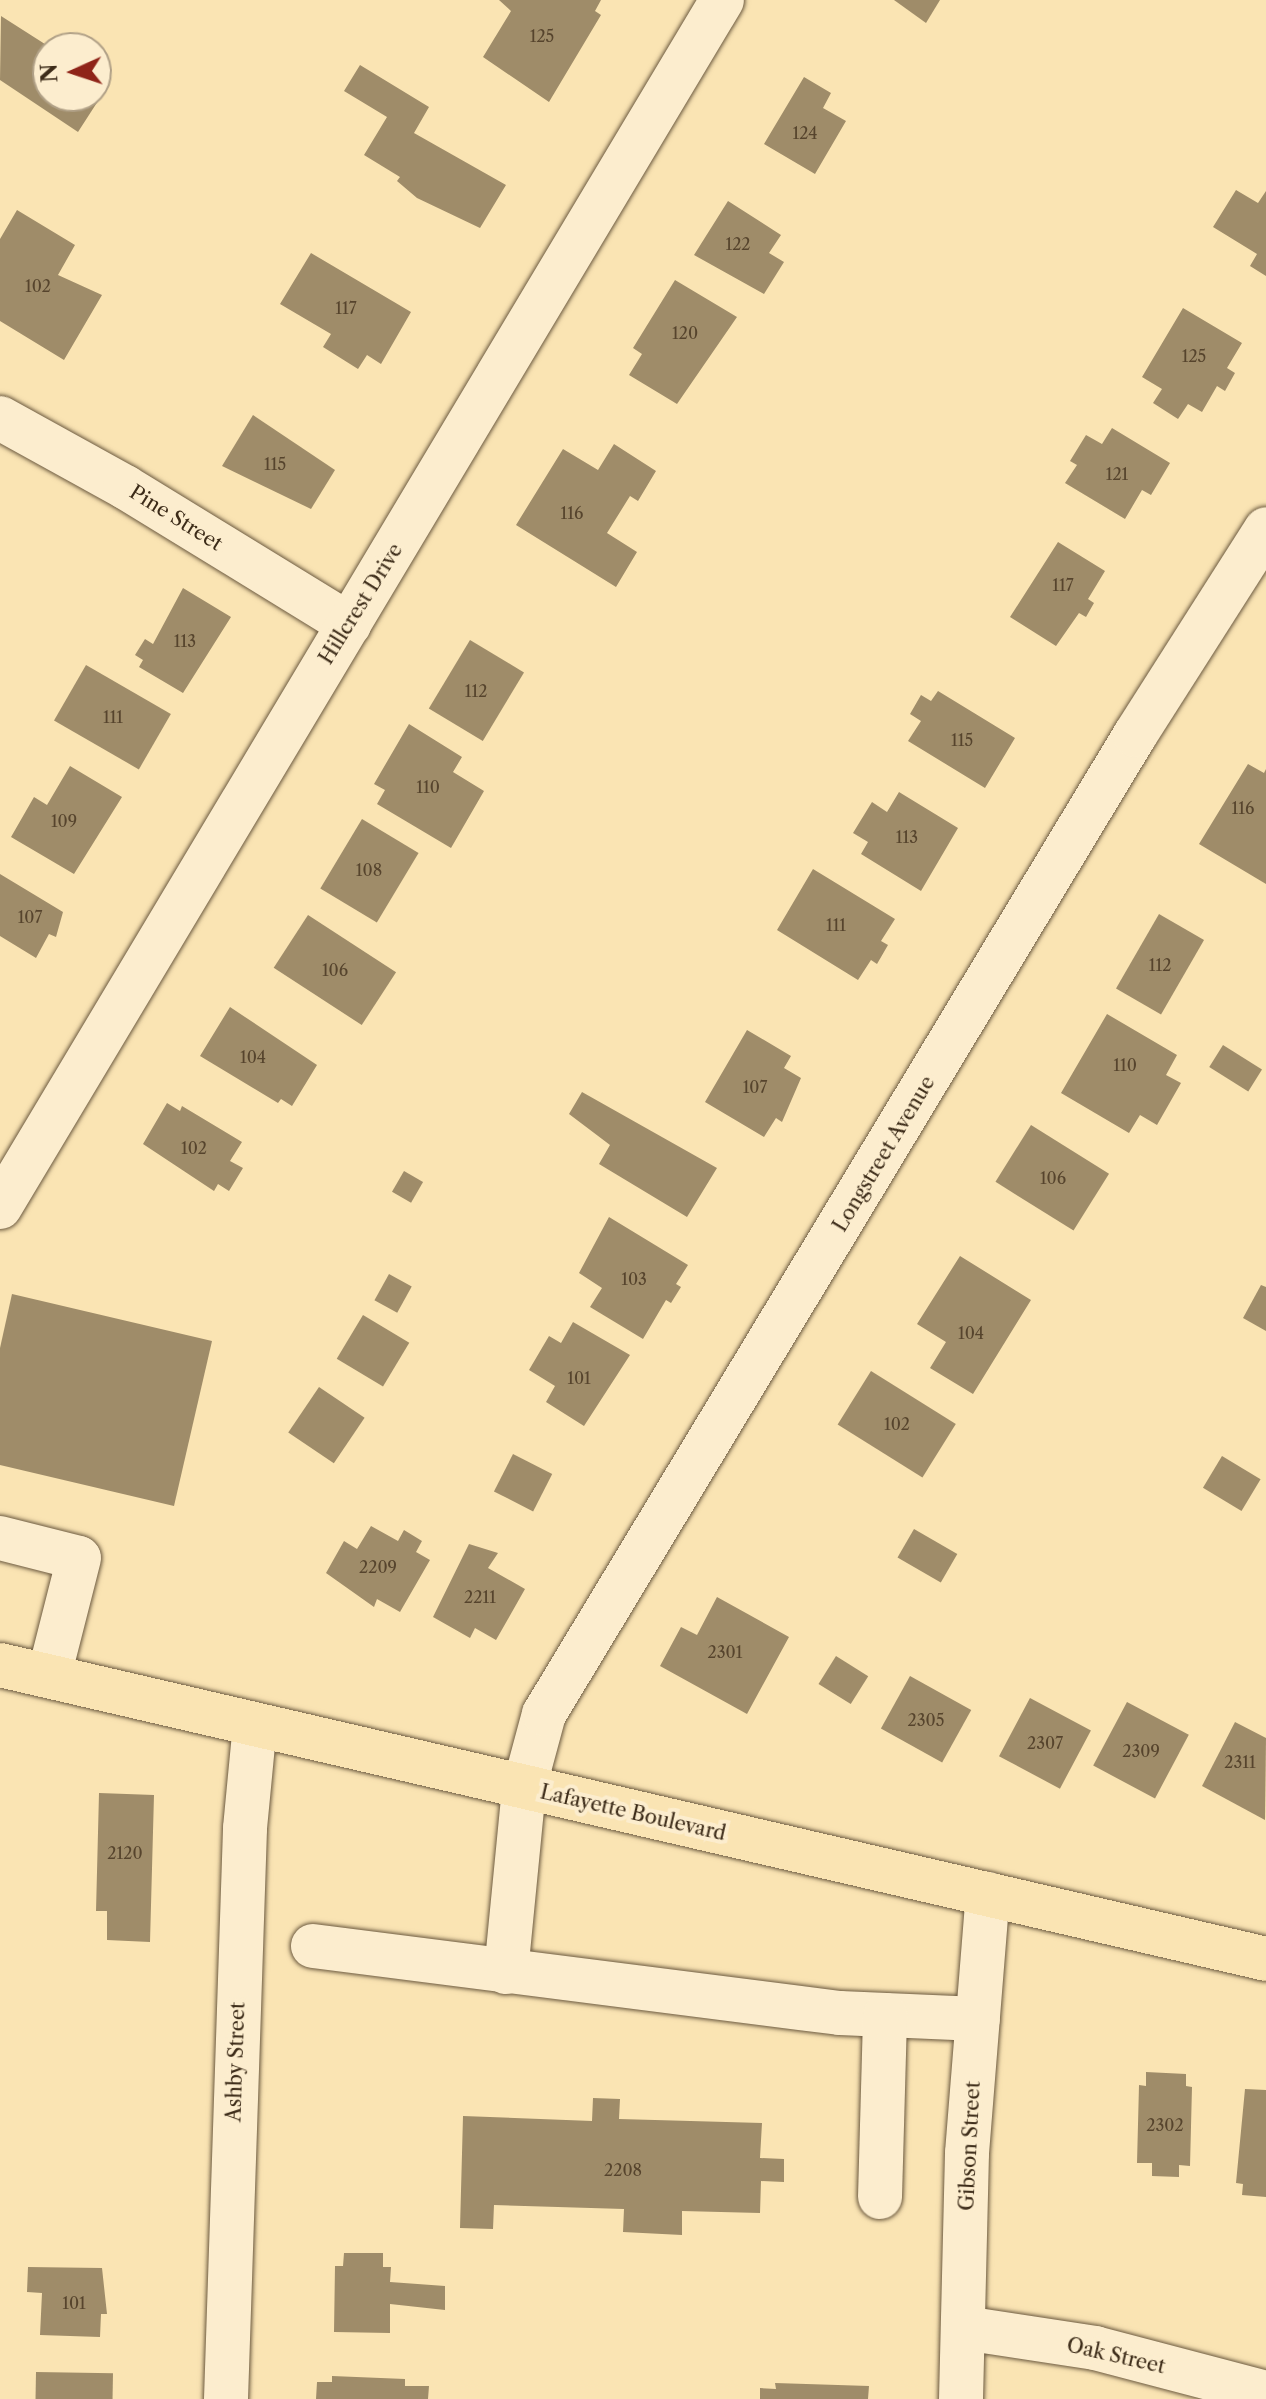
<!DOCTYPE html>
<style>
body{margin:0}
#map{position:relative;width:1266px;height:2399px;overflow:hidden;background:#fae4b3;font-family:"Libre Caslon Text",serif}
div>[style]{position:absolute}
.building>*{inset:0;background:#9f8c69;transform-origin:0 0}
.roads{filter:drop-shadow(0 0 2px #6c5a40) drop-shadow(0 0 2px #6c5a40)}
.minor>*{height:44px;margin:-22px;padding:0 22px;transform-origin:22px;border-radius:22px;background:#fcedce}
.major>*{height:44px;margin:-22px;padding:0 22px;transform-origin:22px;border-radius:22px;background:#fae4b3}
span{translate:-50% -50%;white-space:nowrap;text-align:center;line-height:1.15;-webkit-text-stroke:8px #fcedce;paint-order:stroke}
.number-label{font-size:16px;color:#56442d}
.number-label span{-webkit-text-stroke-width:0}
.street-label{font-size:20px;color:#3d2c19}
.north{position:absolute;left:32px;top:32px;width:80px;height:80px;box-sizing:border-box;background:#fcedce;border:2px solid #b0a086;border-radius:50%;rotate:267deg;font-size:22px;font-weight:700;line-height:32px;text-align:center;color:#3d2c19}
.north::after{content:'';display:block;margin:auto;width:28px;height:36px;background:#8f2418;clip-path:polygon(50% 0,100% 100%,50% 72%,0 100%)}
</style>
<div id="map">
<div class="building">
<i style="clip-path:polygon(499px 0,601px 0,595px 11px,601px 15px,549px 102px,483px 57px,511px 11px)"></i>
<i style="clip-path:polygon(894px 0,940px 0,926px 23px)"></i>
<i style="clip-path:polygon(1px 16px,48px 46px,48px 96px,96px 96px,96px 76px,109px 84px,78px 132px,0 80px)"></i>
<i style="clip-path:polygon(360px 65px,429px 107px,414px 133px,506px 185px,480px 228px,417px 198px,397px 181px,400px 177px,364px 155px,387px 117px,344px 91px)"></i>
<i style="clip-path:polygon(804px 77px,831px 93px,823px 108px,846px 121px,815px 174px,764px 144px)"></i>
<i style="clip-path:polygon(1236px 190px,1258px 203px,1266px 191px,1266px 276px,1250px 266px,1257px 254px,1213px 227px)"></i>
<i style="clip-path:polygon(728px 201px,781px 235px,769px 253px,784px 262px,764px 294px,694px 255px)"></i>
<i style="clip-path:polygon(17px 210px,75px 245px,58px 275px,102px 295px,64px 360px,0 321px,0 239px)"></i>
<i style="clip-path:polygon(311px 253px,411px 312px,381px 364px,367px 355px,358px 369px,323px 347px,331px 334px,280px 304px)"></i>
<i style="clip-path:polygon(675px 280px,737px 317px,677px 404px,629px 375px,642px 354px,633px 348px)"></i>
<i style="clip-path:polygon(1183px 308px,1242px 343px,1227px 368px,1235px 373px,1225px 391px,1217px 386px,1202px 412px,1188px 404px,1178px 419px,1153px 403px,1162px 389px,1142px 377px)"></i>
<i style="clip-path:polygon(253px 415px,335px 470px,311px 509px,222px 466px)"></i>
<i style="clip-path:polygon(1112px 428px,1170px 463px,1151px 495px,1142px 490px,1125px 519px,1065px 483px,1077px 465px,1070px 461px,1086px 435px,1102px 444px)"></i>
<i style="clip-path:polygon(614px 444px,656px 471px,638px 501px,630px 496px,607px 533px,637px 552px,616px 587px,516px 525px,563px 449px,598px 470px)"></i>
<i style="clip-path:polygon(1058px 542px,1105px 571px,1088px 599px,1094px 603px,1086px 617px,1079px 613px,1056px 646px,1010px 617px)"></i>
<i style="clip-path:polygon(183px 588px,231px 617px,183px 693px,139px 667px,143px 660px,135px 655px,145px 639px,153px 644px)"></i>
<i style="left:470px;top:640px;width:63px;height:80px;rotate:31deg"></i>
<i style="left:86px;top:665px;width:98px;height:64px;rotate:30deg"></i>
<i style="clip-path:polygon(938px 691px,1015px 738px,985px 788px,908px 741px,921px 721px,910px 714px,921px 695px,931px 701px)"></i>
<i style="clip-path:polygon(409px 724px,462px 757px,453px 772px,484px 791px,451px 848px,377px 804px,385px 790px,374px 784px)"></i>
<i style="clip-path:polygon(1248px 764px,1264px 773px,1266px 769px,1266px 884px,1199px 844px)"></i>
<i style="clip-path:polygon(70px 766px,122px 797px,74px 874px,11px 837px,34px 797px,47px 805px)"></i>
<i style="clip-path:polygon(899px 792px,958px 828px,921px 891px,861px 854px,868px 842px,853px 833px,872px 802px,887px 812px)"></i>
<i style="left:362px;top:819px;width:66px;height:81px;rotate:31deg"></i>
<i style="clip-path:polygon(813px 869px,895px 919px,881px 941px,888px 945px,877px 964px,871px 960px,858px 980px,777px 930px)"></i>
<i style="clip-path:polygon(0 874px,63px 912px,56px 937px,49px 934px,36px 958px,0 936px)"></i>
<i style="left:1159px;top:914px;width:52px;height:86px;rotate:30deg"></i>
<i style="left:308px;top:915px;width:105px;height:63px;rotate:33deg"></i>
<i style="clip-path:polygon(230px 1007px,317px 1065px,292px 1106px,281px 1099px,278px 1103px,200px 1056px)"></i>
<i style="clip-path:polygon(1107px 1014px,1177px 1055px,1166px 1075px,1181px 1083px,1157px 1125px,1140px 1115px,1129px 1133px,1061px 1093px)"></i>
<i style="clip-path:polygon(747px 1030px,791px 1056px,784px 1068px,801px 1078px,782px 1122px,776px 1118px,764px 1137px,705px 1102px)"></i>
<i style="left:1223px;top:1045px;width:46px;height:26px;rotate:32deg"></i>
<i style="clip-path:polygon(582px 1092px,717px 1168px,687px 1217px,599px 1164px,610px 1145px,569px 1114px)"></i>
<i style="clip-path:polygon(167px 1103px,180px 1111px,182px 1106px,242px 1142px,230px 1161px,243px 1168px,229px 1191px,218px 1184px,214px 1191px,143px 1144px)"></i>
<i style="left:1031px;top:1125px;width:92px;height:67px;rotate:32deg"></i>
<i style="left:404px;top:1171px;width:22px;height:24px;rotate:30deg"></i>
<i style="clip-path:polygon(609px 1217px,688px 1265px,676px 1284px,681px 1287px,671px 1303px,666px 1300px,643px 1339px,590px 1307px,602px 1288px,579px 1273px)"></i>
<i style="clip-path:polygon(960px 1256px,1031px 1300px,973px 1394px,930px 1368px,946px 1342px,917px 1324px)"></i>
<i style="left:389px;top:1274px;width:26px;height:30px;rotate:29deg"></i>
<i style="clip-path:polygon(1261px 1285px,1266px 1287px,1266px 1331px,1243px 1318px)"></i>
<i style="clip-path:polygon(12px 1294px,212px 1341px,174px 1506px,0 1465px,0 1348px)"></i>
<i style="left:363px;top:1315px;width:54px;height:51px;rotate:31deg"></i>
<i style="clip-path:polygon(573px 1322px,630px 1355px,584px 1426px,546px 1402px,555px 1386px,529px 1370px,549px 1336px,561px 1343px)"></i>
<i style="left:871px;top:1371px;width:100px;height:63px;rotate:32deg"></i>
<i style="left:319px;top:1387px;width:55px;height:55px;rotate:34deg"></i>
<i style="left:513px;top:1454px;width:44px;height:42px;rotate:27deg"></i>
<i style="left:1222px;top:1456px;width:45px;height:37px;rotate:31deg"></i>
<i style="clip-path:polygon(371px 1526px,398px 1541px,404px 1530px,422px 1541px,416px 1552px,430px 1560px,400px 1612px,377px 1599px,374px 1607px,326px 1573px,344px 1541px,357px 1549px)"></i>
<i style="left:914px;top:1529px;width:50px;height:33px;rotate:30deg"></i>
<i style="clip-path:polygon(469px 1544px,498px 1553px,488px 1568px,525px 1589px,496px 1640px,475px 1628px,470px 1638px,433px 1617px)"></i>
<i style="clip-path:polygon(717px 1597px,789px 1637px,747px 1714px,660px 1666px,681px 1627px,697px 1635px)"></i>
<i style="left:836px;top:1656px;width:38px;height:33px;rotate:32deg"></i>
<i style="left:910px;top:1676px;width:70px;height:60px;rotate:29deg"></i>
<i style="left:1030px;top:1698px;width:69px;height:66px;rotate:28deg"></i>
<i style="left:1127px;top:1702px;width:70px;height:72px;rotate:28deg"></i>
<i style="clip-path:polygon(1235px 1722px,1266px 1738px,1265px 1820px,1202px 1786px)"></i>
<i style="clip-path:polygon(99px 1793px,154px 1795px,150px 1942px,107px 1940px,107px 1911px,96px 1911px)"></i>
<i style="clip-path:polygon(1146px 2072px,1186px 2074px,1186px 2086px,1192px 2087px,1190px 2166px,1179px 2165px,1179px 2177px,1152px 2176px,1152px 2163px,1137px 2163px,1139px 2085px,1146px 2086px)"></i>
<i style="clip-path:polygon(1245px 2089px,1266px 2090px,1266px 2197px,1242px 2195px,1243px 2184px,1236px 2183px)"></i>
<i style="clip-path:polygon(593px 2098px,620px 2099px,619px 2119px,762px 2123px,760px 2158px,784px 2159px,784px 2182px,761px 2181px,760px 2213px,682px 2211px,682px 2235px,623px 2232px,624px 2209px,494px 2205px,493px 2229px,460px 2228px,463px 2116px,592px 2121px)"></i>
<i style="clip-path:polygon(344px 2253px,383px 2253px,383px 2267px,391px 2267px,390px 2282px,445px 2286px,445px 2310px,390px 2304px,390px 2333px,334px 2332px,335px 2266px,343px 2266px)"></i>
<i style="clip-path:polygon(28px 2267px,102px 2268px,107px 2314px,101px 2314px,100px 2337px,40px 2335px,42px 2293px,27px 2292px)"></i>
<i style="left:36px;top:2372px;width:77px;height:27px;rotate:1deg"></i>
<i style="clip-path:polygon(332px 2376px,405px 2379px,405px 2386px,429px 2386px,428px 2399px,316px 2399px,317px 2382px,332px 2382px)"></i>
<i style="clip-path:polygon(775px 2383px,869px 2386px,868px 2399px,760px 2399px,760px 2388px,776px 2389px)"></i>
</div>
<div class="roads">
<div class="minor">
<i style="left:0;top:418px;width:143px;rotate:28.9deg"></i>
<i style="left:125px;top:487px;width:263px;rotate:31.5deg"></i>
<i style="left:0;top:1207px;width:1406px;rotate:-59.11deg"></i>
<i style="left:0;top:1538px;width:81px;rotate:14.2deg"></i>
<i style="left:79px;top:1558px;width:122px;rotate:104.3deg"></i>
<i style="left:313px;top:1946px;width:531px;rotate:7.25deg"></i>
<i style="left:840px;top:2013px;width:138px;rotate:2.5deg"></i>
<i style="left:506px;top:1972px;width:185px;rotate:-84.4deg"></i>
<i style="left:524px;top:1788px;width:77px;rotate:-74.9deg"></i>
<i style="left:544px;top:1714px;width:1144px;rotate:-58.88deg"></i>
<i style="left:1135px;top:735px;width:244px;rotate:-57.5deg"></i>
<i style="left:880px;top:2197px;width:182px;rotate:-88.4deg"></i>
<i style="left:964px;top:2328px;width:133px;rotate:8.7deg"></i>
<i style="left:1095px;top:2348px;width:177px;rotate:14.7deg"></i>
<i style="left:226px;top:2399px;width:571px;rotate:-88.09deg"></i>
<i style="left:245px;top:1828px;width:103px;rotate:-84.5deg"></i>
<i style="left:961px;top:2399px;width:246px;rotate:-88.6deg"></i>
<i style="left:967px;top:2153px;width:260px;rotate:-85.4deg"></i>
</div>
<div class="major">
<i style="left:0;top:1665px;width:1300px;rotate:13.07deg"></i>
</div>
</div>
<div class="number-label">
<span style="left:542px;top:36px">125</span>
<span style="left:805px;top:133px">124</span>
<span style="left:738px;top:244px">122</span>
<span style="left:38px;top:286px">102</span>
<span style="left:346px;top:308px">117</span>
<span style="left:685px;top:333px">120</span>
<span style="left:1194px;top:356px">125</span>
<span style="left:275px;top:464px">115</span>
<span style="left:1117px;top:474px">121</span>
<span style="left:572px;top:513px">116</span>
<span style="left:1063px;top:585px">117</span>
<span style="left:185px;top:641px">113</span>
<span style="left:476px;top:691px">112</span>
<span style="left:113px;top:717px">111</span>
<span style="left:962px;top:740px">115</span>
<span style="left:428px;top:787px">110</span>
<span style="left:1243px;top:808px">116</span>
<span style="left:64px;top:821px">109</span>
<span style="left:907px;top:837px">113</span>
<span style="left:369px;top:870px">108</span>
<span style="left:30px;top:917px">107</span>
<span style="left:836px;top:925px">111</span>
<span style="left:1160px;top:965px">112</span>
<span style="left:335px;top:970px">106</span>
<span style="left:253px;top:1057px">104</span>
<span style="left:1125px;top:1065px">110</span>
<span style="left:755px;top:1087px">107</span>
<span style="left:194px;top:1148px">102</span>
<span style="left:1053px;top:1178px">106</span>
<span style="left:634px;top:1279px">103</span>
<span style="left:971px;top:1333px">104</span>
<span style="left:579px;top:1378px">101</span>
<span style="left:897px;top:1424px">102</span>
<span style="left:378px;top:1567px">2209</span>
<span style="left:480px;top:1597px">2211</span>
<span style="left:725px;top:1652px">2301</span>
<span style="left:926px;top:1720px">2305</span>
<span style="left:1045px;top:1743px">2307</span>
<span style="left:1141px;top:1751px">2309</span>
<span style="left:1240px;top:1762px">2311</span>
<span style="left:125px;top:1853px">2120</span>
<span style="left:1165px;top:2125px">2302</span>
<span style="left:623px;top:2170px">2208</span>
<span style="left:74px;top:2303px">101</span>
</div>
<div class="street-label">
<span style="left:176px;top:518px;rotate:32deg">Pine Street</span>
<span style="left:361px;top:604px;rotate:-58deg">Hillcrest Drive</span>
<span style="left:884px;top:1154px;rotate:-59deg">Longstreet Avenue</span>
<span style="left:633px;top:1813px;rotate:13deg">Lafayette Boulevard</span>
<span style="left:236px;top:2062px;rotate:-88deg">Ashby Street</span>
<span style="left:970px;top:2146px;rotate:-87deg">Gibson Street</span>
<span style="left:1116px;top:2356px;rotate:13deg">Oak Street</span>
</div>
<div class="north">N</div>
</div>
